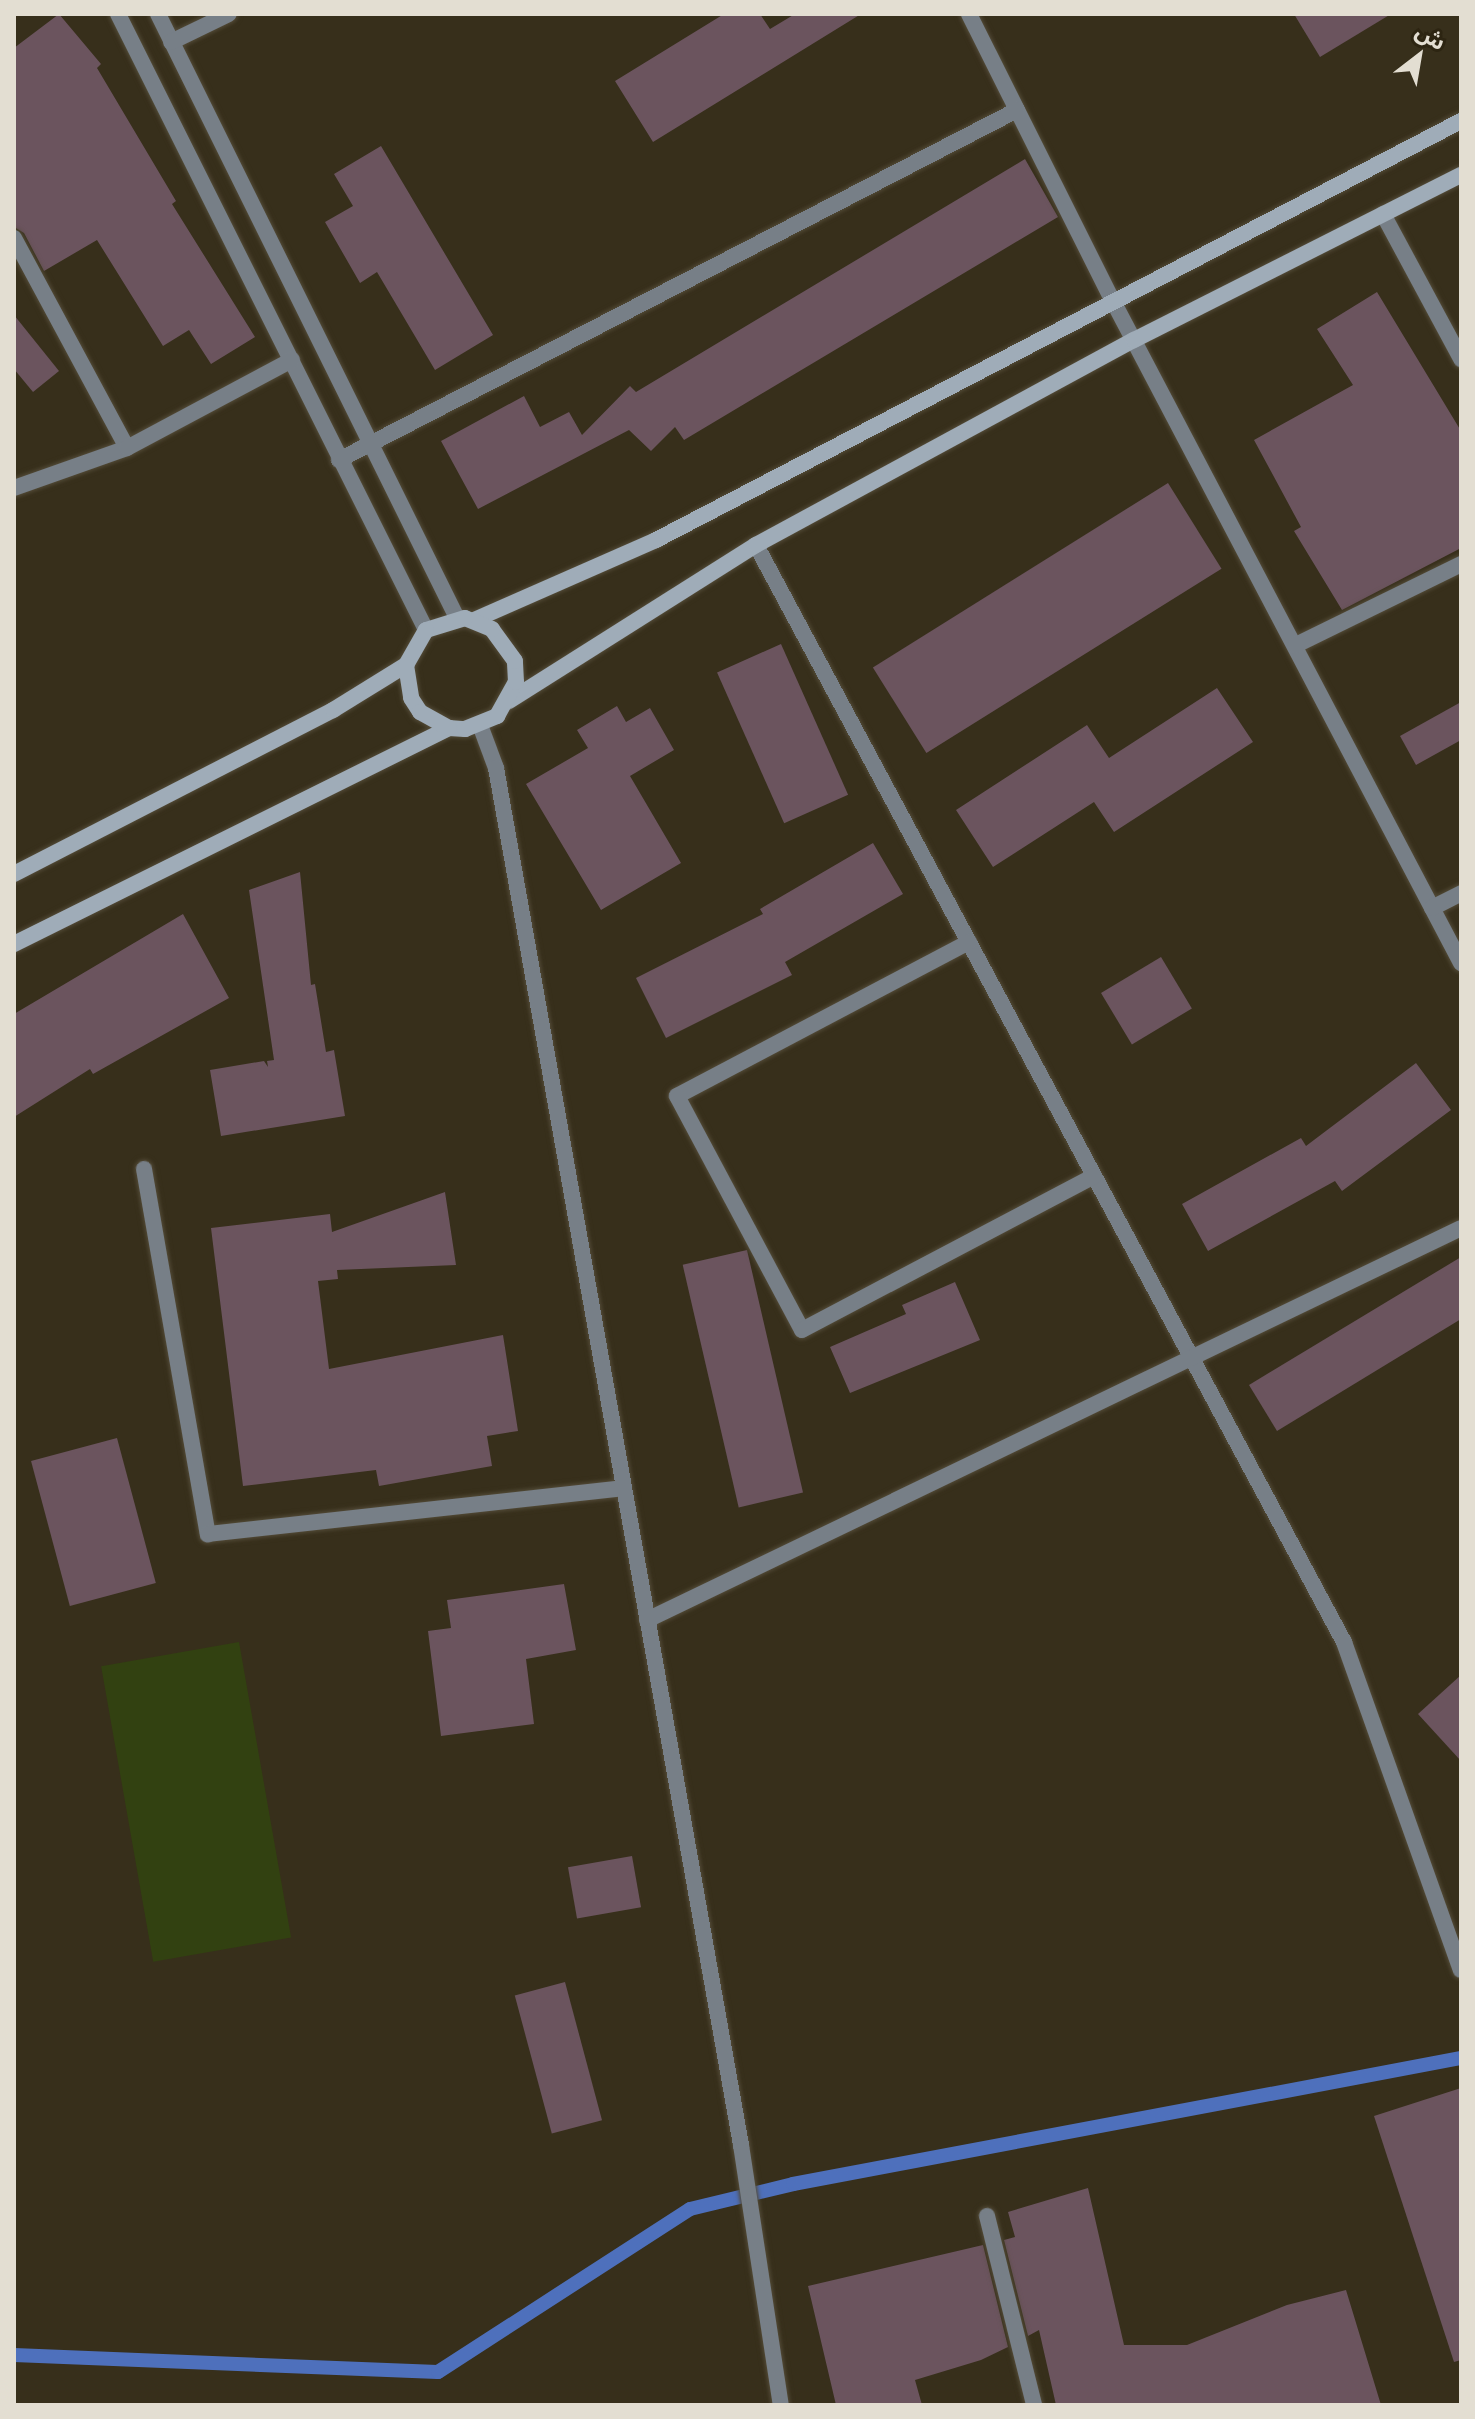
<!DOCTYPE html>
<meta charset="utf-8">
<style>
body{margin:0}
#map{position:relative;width:1475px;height:2419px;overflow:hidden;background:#372f1b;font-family:"Noto Sans","Noto Sans Arabic",sans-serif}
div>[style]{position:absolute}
.green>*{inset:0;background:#324111;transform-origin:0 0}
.stream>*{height:14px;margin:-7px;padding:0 7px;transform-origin:7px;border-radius:7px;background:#4e70bc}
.building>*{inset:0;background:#6b545e;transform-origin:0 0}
.roads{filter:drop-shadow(0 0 2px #534b38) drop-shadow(0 0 2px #534b38)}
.minor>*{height:16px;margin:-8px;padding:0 8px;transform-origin:8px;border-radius:8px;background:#777f87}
.tertiary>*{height:16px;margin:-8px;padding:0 8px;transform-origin:8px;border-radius:8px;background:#777f87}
.secondary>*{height:16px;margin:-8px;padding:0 8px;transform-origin:8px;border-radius:8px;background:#9facb8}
span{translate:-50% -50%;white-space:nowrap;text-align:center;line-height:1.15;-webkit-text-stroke:6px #2d2512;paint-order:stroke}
.frame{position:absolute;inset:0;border:16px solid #e3ded2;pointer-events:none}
.north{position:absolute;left:1379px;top:16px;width:80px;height:80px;-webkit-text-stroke:6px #2d2512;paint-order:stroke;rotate:31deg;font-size:22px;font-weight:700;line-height:32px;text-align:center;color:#e3ded2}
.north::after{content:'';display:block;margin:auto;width:28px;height:36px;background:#e3ded2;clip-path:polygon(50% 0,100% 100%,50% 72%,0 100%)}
</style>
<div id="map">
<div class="green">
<i style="left:239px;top:1642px;width:300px;height:140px;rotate:80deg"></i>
</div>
<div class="stream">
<i style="left:14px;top:2355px;width:424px;rotate:2.3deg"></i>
<i style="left:438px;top:2372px;width:300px;rotate:-32.9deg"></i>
<i style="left:690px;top:2209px;width:106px;rotate:-13.6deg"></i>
<i style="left:793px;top:2184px;width:680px;rotate:-10.68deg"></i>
</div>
<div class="building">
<i style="clip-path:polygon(59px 14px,101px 64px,97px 68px,176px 201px,172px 204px,255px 337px,211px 364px,189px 330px,163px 346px,97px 240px,44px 271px,24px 233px,14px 227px,14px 48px)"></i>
<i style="clip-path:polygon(724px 14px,760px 14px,770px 29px,795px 14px,861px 14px,653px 142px,615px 81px)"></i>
<i style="clip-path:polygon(1294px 14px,1391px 14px,1320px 57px)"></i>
<i style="clip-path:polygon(381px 146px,493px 335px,435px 370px,377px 272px,360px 283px,325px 222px,353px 206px,334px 174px)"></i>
<i style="clip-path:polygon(1025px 159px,1058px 217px,684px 440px,675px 427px,651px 451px,629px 430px,478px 509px,441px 441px,524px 396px,540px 427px,569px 412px,582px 435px,630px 386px,636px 392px)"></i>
<i style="clip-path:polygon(1377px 292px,1461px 431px,1461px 548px,1342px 610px,1294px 531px,1301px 527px,1254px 440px,1353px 385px,1317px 329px)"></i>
<i style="clip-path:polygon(14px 315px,59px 371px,33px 392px,14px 369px)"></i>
<i style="left:1168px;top:483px;width:101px;height:348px;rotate:58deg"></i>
<i style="left:781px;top:644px;width:165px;height:70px;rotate:66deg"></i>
<i style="clip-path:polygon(1217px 688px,1253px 742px,1114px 832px,1094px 802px,993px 867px,956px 810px,1087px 725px,1109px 758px)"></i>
<i style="clip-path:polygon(1461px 702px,1461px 740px,1416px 765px,1400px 736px)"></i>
<i style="clip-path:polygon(617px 706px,626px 722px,650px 708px,674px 750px,630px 776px,681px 863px,601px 910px,526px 784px,588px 748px,577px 730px)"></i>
<i style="clip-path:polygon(873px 843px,903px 894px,785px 962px,792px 975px,666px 1038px,636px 978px,763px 914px,760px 909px)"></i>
<i style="clip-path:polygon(300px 872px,311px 985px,315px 984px,326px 1052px,334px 1050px,345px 1116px,221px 1136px,210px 1070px,264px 1061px,268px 1067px,267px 1061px,274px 1060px,249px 890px)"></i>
<i style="clip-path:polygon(183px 914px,229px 998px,93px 1074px,90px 1069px,14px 1117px,14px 1014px)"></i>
<i style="left:1161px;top:957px;width:60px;height:70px;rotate:59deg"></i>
<i style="clip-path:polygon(1416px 1063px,1451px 1110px,1342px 1191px,1335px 1181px,1208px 1251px,1182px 1204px,1301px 1138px,1306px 1146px)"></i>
<i style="clip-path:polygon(445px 1192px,456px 1265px,337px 1270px,338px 1279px,318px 1281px,329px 1369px,503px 1335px,518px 1431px,487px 1436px,492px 1466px,379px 1486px,376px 1470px,243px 1486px,211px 1228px,330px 1214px,332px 1232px)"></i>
<i style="left:747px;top:1250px;width:249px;height:66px;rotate:77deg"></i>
<i style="clip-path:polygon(1461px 1257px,1461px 1319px,1277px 1431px,1249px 1385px)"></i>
<i style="clip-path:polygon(955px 1282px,980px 1340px,850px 1393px,830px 1347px,906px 1314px,902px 1305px)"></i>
<i style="left:117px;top:1438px;width:150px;height:89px;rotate:75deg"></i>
<i style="clip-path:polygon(564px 1584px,576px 1650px,526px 1659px,534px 1724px,441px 1736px,428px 1631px,451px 1628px,447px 1600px)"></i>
<i style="clip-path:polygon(1461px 1675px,1461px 1761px,1418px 1714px)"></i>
<i style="left:632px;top:1856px;width:52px;height:65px;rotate:80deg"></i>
<i style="left:565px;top:1982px;width:143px;height:52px;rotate:75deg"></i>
<i style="clip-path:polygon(1461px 2088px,1461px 2360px,1454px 2362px,1374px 2116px)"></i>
<i style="clip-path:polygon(1088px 2188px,1124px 2345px,1187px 2345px,1287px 2305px,1346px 2290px,1381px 2405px,1056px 2405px,1039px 2330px,1028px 2336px,1004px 2240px,1015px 2237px,1008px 2212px)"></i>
<i style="clip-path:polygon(983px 2245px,1008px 2347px,981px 2360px,915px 2380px,922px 2405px,836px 2405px,808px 2286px)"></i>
</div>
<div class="roads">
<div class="minor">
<i style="left:118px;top:14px;width:689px;rotate:63.43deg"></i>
<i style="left:158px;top:14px;width:674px;rotate:63.66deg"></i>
<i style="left:969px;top:14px;width:323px;rotate:63.4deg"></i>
<i style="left:1114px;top:303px;width:746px;rotate:62.27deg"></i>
<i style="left:171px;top:42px;width:64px;rotate:-25.8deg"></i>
<i style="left:1383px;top:214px;width:165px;rotate:61.7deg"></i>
<i style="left:14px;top:238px;width:238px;rotate:61.7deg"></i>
<i style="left:339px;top:460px;width:763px;rotate:-27.3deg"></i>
<i style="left:14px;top:488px;width:120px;rotate:-19.5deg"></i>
<i style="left:127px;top:448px;width:187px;rotate:-28.1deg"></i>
<i style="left:756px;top:545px;width:1245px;rotate:61.81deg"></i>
<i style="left:1344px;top:1642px;width:348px;rotate:70.4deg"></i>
<i style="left:1296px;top:645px;width:184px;rotate:-26.1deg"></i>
<i style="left:1432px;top:908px;width:33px;rotate:-27deg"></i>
<i style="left:969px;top:942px;width:330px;rotate:152.2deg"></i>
<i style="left:677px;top:1096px;width:265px;rotate:61.9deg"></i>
<i style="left:802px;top:1330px;width:330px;rotate:-27.8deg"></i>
<i style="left:144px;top:1169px;width:371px;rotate:80.1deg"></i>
<i style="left:208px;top:1534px;width:418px;rotate:-6.3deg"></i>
<i style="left:647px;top:1620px;width:903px;rotate:-25.71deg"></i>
<i style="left:987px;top:2216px;width:195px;rotate:76deg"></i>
</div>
<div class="tertiary">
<i style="left:480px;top:725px;width:46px;rotate:69.6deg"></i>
<i style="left:496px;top:768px;width:1399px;rotate:79.91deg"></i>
<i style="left:741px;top:2145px;width:263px;rotate:81.3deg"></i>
</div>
<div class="secondary">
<i style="left:474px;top:620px;width:199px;rotate:-23.7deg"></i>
<i style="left:656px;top:540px;width:908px;rotate:-27.5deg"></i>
<i style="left:509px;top:701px;width:292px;rotate:-32.3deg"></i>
<i style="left:756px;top:545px;width:430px;rotate:-28.5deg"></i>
<i style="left:1134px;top:340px;width:366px;rotate:-26.8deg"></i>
<i style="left:14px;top:874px;width:359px;rotate:-27.2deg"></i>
<i style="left:333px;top:710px;width:86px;rotate:-31.7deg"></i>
<i style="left:14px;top:944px;width:486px;rotate:-26.4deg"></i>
<i style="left:449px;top:728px;width:16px;rotate:4deg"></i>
<i style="left:465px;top:729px;width:35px;rotate:-22deg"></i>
<i style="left:497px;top:716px;width:39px;rotate:-61deg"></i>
<i style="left:516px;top:682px;width:21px;rotate:-93deg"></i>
<i style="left:515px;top:661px;width:39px;rotate:-126deg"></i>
<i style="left:492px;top:629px;width:29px;rotate:-158deg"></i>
<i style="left:465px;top:618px;width:41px;rotate:162.9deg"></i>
<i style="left:426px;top:630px;width:40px;rotate:119.7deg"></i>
<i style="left:406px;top:665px;width:33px;rotate:81deg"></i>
<i style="left:411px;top:698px;width:17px;rotate:57deg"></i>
<i style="left:420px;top:712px;width:33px;rotate:29deg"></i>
</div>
</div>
<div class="frame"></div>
<div class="north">ش</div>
</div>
